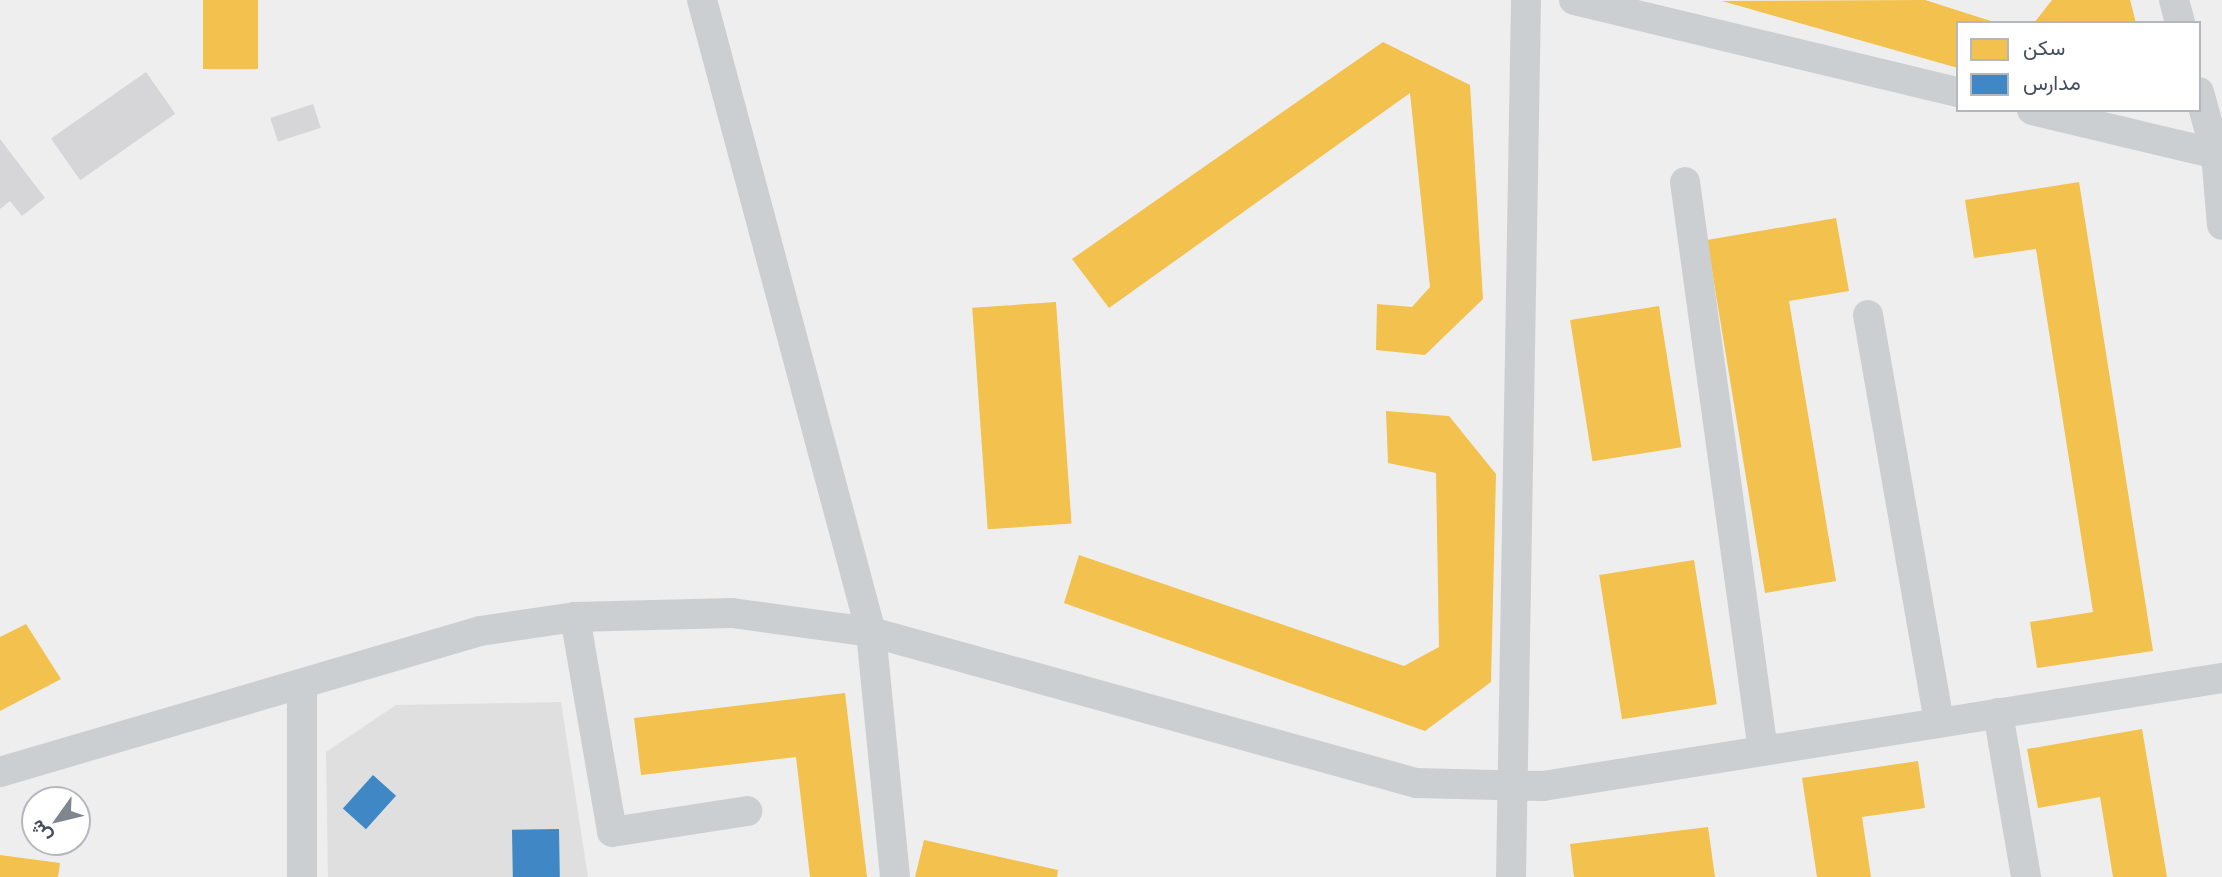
<!DOCTYPE html>
<meta charset="utf-8">
<style>
body{margin:0}
#map{position:relative;width:2222px;height:877px;overflow:hidden;background:#efeeee;font-family:Manrope,Vazirmatn,sans-serif}
div>[style]{position:absolute}
.education>*{inset:0;background:#e0dfe0}
.homes>*{inset:0;background:#f2c14e;transform-origin:0 0}
.schools>*{inset:0;background:#3f88c5;transform-origin:0 0}
.building>*{inset:0;background:#d6d6d9;transform-origin:0 0}
.minor>*{height:30px;margin:-15px;padding:0 15px;transform-origin:15px;border-radius:15px;background:#cccfd2}
span{translate:-50% -50%;white-space:nowrap;text-align:center;line-height:1.15;-webkit-text-stroke:7px #fff;paint-order:stroke}
.legend{position:absolute;left:1956px;top:21px;width:245px;height:91px;box-sizing:border-box;background:#fff;border:2px solid #b4b8be;margin:0;padding:9px 12px;list-style:none;font-size:21px;color:#444e5c}
.legend li{display:flex;align-items:center;gap:14px;height:35px}
.legend b{width:35px;border:2px solid #b4b8be}
.north{position:absolute;left:21px;top:786px;width:70px;height:70px;box-sizing:border-box;background:#fff;border:2px solid #b4b8be;border-radius:50%;rotate:236deg;font-size:19px;font-weight:700;line-height:28px;text-align:center;color:#444e5c}
.north::after{content:'';display:block;margin:auto;width:24px;height:32px;background:#80868f;clip-path:polygon(50% 0,100% 100%,50% 72%,0 100%)}
</style>
<div id="map">
<div class="education">
<i style="clip-path:polygon(561px 702px,588px 877px,328px 877px,326px 752px,396px 705px)"></i>
</div>
<div class="homes">
<i style="left:203px;top:0;width:55px;height:69px"></i>
<i style="clip-path:polygon(1925px 0,1994px 22px,1958px 23px,1958px 68px,1722px 1px)"></i>
<i style="clip-path:polygon(2052px 0,2130px 0,2136px 23px,2034px 23px)"></i>
<i style="clip-path:polygon(1383px 42px,1470px 85px,1483px 299px,1425px 355px,1376px 350px,1377px 304px,1412px 307px,1430px 287px,1410px 93px,1109px 308px,1072px 259px)"></i>
<i style="clip-path:polygon(2079px 182px,2153px 651px,2037px 668px,2030px 622px,2093px 612px,2036px 249px,1974px 258px,1965px 200px)"></i>
<i style="clip-path:polygon(1836px 218px,1849px 291px,1789px 301px,1836px 581px,1765px 593px,1707px 240px)"></i>
<i style="left:1056px;top:302px;width:222px;height:84px;rotate:86deg"></i>
<i style="left:1659px;top:306px;width:143px;height:90px;rotate:81deg"></i>
<i style="clip-path:polygon(1386px 411px,1449px 416px,1496px 474px,1491px 682px,1425px 731px,1064px 603px,1079px 555px,1404px 666px,1439px 647px,1436px 473px,1388px 463px)"></i>
<i style="left:1694px;top:560px;width:146px;height:96px;rotate:81deg"></i>
<i style="clip-path:polygon(26px 624px,61px 679px,0 711px,0 637px)"></i>
<i style="clip-path:polygon(845px 693px,867px 877px,810px 877px,796px 757px,641px 775px,634px 718px)"></i>
<i style="clip-path:polygon(2142px 729px,2167px 877px,2113px 877px,2100px 797px,2038px 808px,2027px 749px)"></i>
<i style="clip-path:polygon(1918px 761px,1925px 808px,1862px 817px,1871px 877px,1817px 877px,1802px 778px)"></i>
<i style="clip-path:polygon(1708px 827px,1715px 877px,1574px 877px,1570px 844px)"></i>
<i style="clip-path:polygon(924px 840px,1058px 870px,1057px 877px,915px 877px)"></i>
<i style="clip-path:polygon(0 855px,60px 863px,58px 877px,0 877px)"></i>
</div>
<div class="schools">
<i style="left:373px;top:775px;width:31px;height:45px;rotate:42deg"></i>
<i style="left:559px;top:829px;width:48px;height:47px;rotate:89deg"></i>
</div>
<div class="building">
<i style="left:146px;top:72px;width:51px;height:116px;rotate:55deg"></i>
<i style="left:313px;top:104px;width:25px;height:45px;rotate:72deg"></i>
<i style="clip-path:polygon(0 139px,45px 198px,22px 216px,10px 201px,0 209px)"></i>
</div>
<div class="minor">
<i style="left:702px;top:0;width:654px;rotate:75.03deg"></i>
<i style="left:871px;top:632px;width:246px;rotate:84.4deg"></i>
<i style="left:1574px;top:0;width:395px;rotate:13.5deg"></i>
<i style="left:2174px;top:0;width:24px;rotate:75deg"></i>
<i style="left:2199px;top:92px;width:64px;rotate:74.7deg"></i>
<i style="left:2216px;top:154px;width:71px;rotate:85.2deg"></i>
<i style="left:2032px;top:110px;width:189px;rotate:13.4deg"></i>
<i style="left:1685px;top:182px;width:574px;rotate:82.19deg"></i>
<i style="left:1868px;top:315px;width:414px;rotate:80.1deg"></i>
<i style="left:575px;top:617px;width:218px;rotate:80.2deg"></i>
<i style="left:612px;top:832px;width:137px;rotate:-8.8deg"></i>
<i style="left:1998px;top:713px;width:166px;rotate:80.3deg"></i>
<i style="left:0;top:772px;width:500px;rotate:-16.37deg"></i>
<i style="left:480px;top:631px;width:96px;rotate:-8.4deg"></i>
<i style="left:575px;top:617px;width:157px;rotate:-1.5deg"></i>
<i style="left:732px;top:613px;width:140px;rotate:7.8deg"></i>
<i style="left:871px;top:632px;width:566px;rotate:15.49deg"></i>
<i style="left:1416px;top:783px;width:127px;rotate:1.4deg"></i>
<i style="left:1543px;top:786px;width:688px;rotate:-9.04deg"></i>
<i style="left:302px;top:877px;width:193px;rotate:-90deg"></i>
<i style="left:1511px;top:877px;width:877px;rotate:-89.02deg"></i>
</div>
<ul class="legend">
<li><b style="height:19px;background:#f2c14e"></b>سكن</li>
<li><b style="height:19px;background:#3f88c5"></b>مدارس</li>
</ul>
<div class="north">ش</div>
</div>
